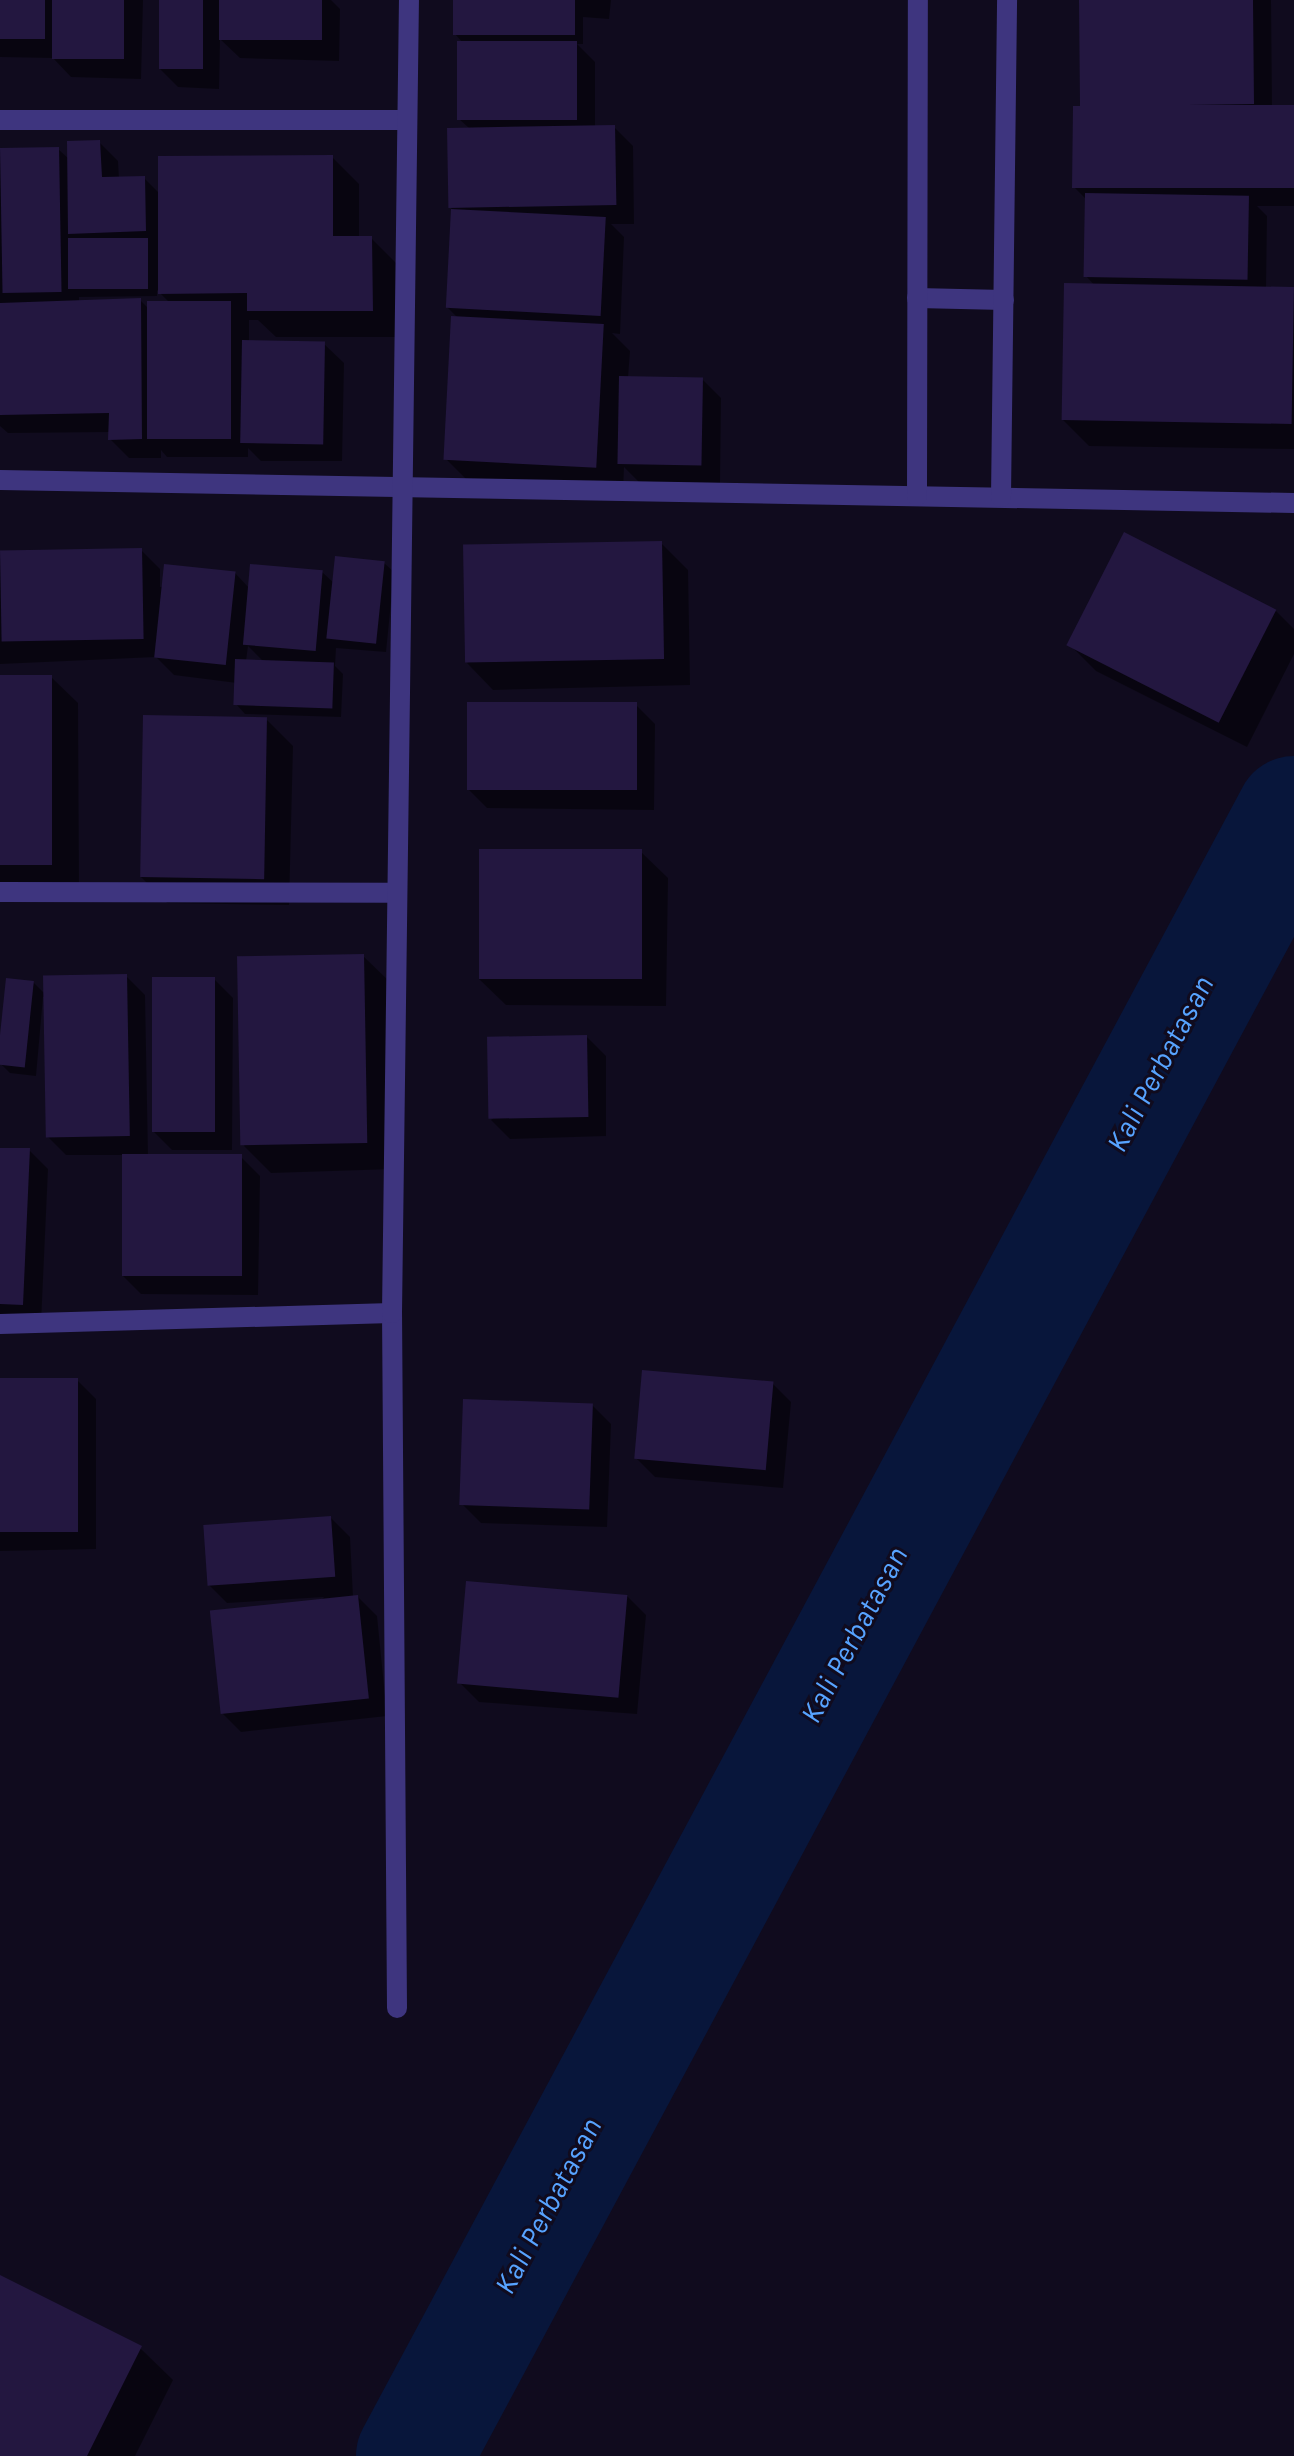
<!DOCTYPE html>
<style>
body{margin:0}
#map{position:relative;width:1294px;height:2456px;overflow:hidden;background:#100b1e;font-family:Karla,sans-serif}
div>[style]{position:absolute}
.shadow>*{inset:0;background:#0007}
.river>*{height:116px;margin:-58px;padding:0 58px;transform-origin:58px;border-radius:58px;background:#08163b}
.building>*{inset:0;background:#231740;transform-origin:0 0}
.street>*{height:20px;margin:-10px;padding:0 10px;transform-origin:10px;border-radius:10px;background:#3e357f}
span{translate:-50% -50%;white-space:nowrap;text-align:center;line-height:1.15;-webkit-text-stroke:6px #100b1e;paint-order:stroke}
.water-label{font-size:30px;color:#57a3ff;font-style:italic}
</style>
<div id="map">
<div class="shadow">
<i style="clip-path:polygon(0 0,143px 0,141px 79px,71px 77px,53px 58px,0 57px)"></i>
<i style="clip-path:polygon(161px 0,331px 0,340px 9px,339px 61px,240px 58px,220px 39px,219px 89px,178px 87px,159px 68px)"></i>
<i style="clip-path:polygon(478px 0,611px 0,609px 19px,583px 17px,583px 44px,577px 44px,595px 62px,595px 127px,614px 127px,633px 146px,634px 224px,611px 224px,624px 237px,620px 334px,612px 333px,630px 351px,628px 378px,702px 379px,721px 398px,720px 483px,639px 482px,624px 467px,623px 492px,473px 486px,446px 459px,459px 319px,447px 307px,453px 210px,450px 207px,469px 128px,459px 119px,463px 43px,455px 34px)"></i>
<i style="clip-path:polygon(1081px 0,1271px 0,1272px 107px,1294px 107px,1294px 206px,1257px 206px,1267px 216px,1266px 289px,1294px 290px,1294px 449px,1089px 446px,1062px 419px,1095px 286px,1086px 276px,1087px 200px,1074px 187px,1082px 108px)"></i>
<i style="clip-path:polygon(evenodd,99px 142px,118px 161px,119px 179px,144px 178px,160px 194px,332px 157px,359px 184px,359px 238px,371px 238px,398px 265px,399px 337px,276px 337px,258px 320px,249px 320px,249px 343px,324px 344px,344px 363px,342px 461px,261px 461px,248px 448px,248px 457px,167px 457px,161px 450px,161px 458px,129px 458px,110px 439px,110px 432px,8px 433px,0 426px,0 150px,58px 149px,69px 159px,99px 142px,157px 290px,170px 303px,149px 309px,140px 300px,79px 302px,79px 297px,157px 296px,157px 290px)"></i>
<i style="clip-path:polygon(661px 543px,688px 570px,690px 685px,493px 690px,467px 663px)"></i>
<i style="clip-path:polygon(evenodd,141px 550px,160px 569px,160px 587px,235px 573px,250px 589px,322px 572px,335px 584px,384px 563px,394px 572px,386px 652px,336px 648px,335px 666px,343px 674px,341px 717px,245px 714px,236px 704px,237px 683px,174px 675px,156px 657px,0 664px,0 555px,141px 550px,248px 646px,264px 662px,246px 661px,248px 646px)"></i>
<i style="clip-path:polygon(1276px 611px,1294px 629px,1294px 654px,1247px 747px,1096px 671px,1069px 644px)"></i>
<i style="clip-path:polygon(0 677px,51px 677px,78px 703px,79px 890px,0 891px)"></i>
<i style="clip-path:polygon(636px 705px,655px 724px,654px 810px,487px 808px,468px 789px)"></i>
<i style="clip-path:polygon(266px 719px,293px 746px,289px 905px,167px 903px,140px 876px)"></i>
<i style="clip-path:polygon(641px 852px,668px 878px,666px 1006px,506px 1005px,479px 979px)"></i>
<i style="clip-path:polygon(363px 956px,390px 982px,394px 1169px,271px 1173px,244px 1146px)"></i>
<i style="clip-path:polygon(126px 976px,145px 995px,148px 1156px,241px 1157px,260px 1176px,258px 1295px,141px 1294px,122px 1275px,124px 1155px,66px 1155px,47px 1136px,46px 997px,43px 997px,36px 1076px,10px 1073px,1px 1064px,34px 983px,46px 995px)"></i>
<i style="clip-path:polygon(214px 979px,233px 998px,232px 1150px,172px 1150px,153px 1131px)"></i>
<i style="clip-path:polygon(587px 1037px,606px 1056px,606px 1136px,510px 1139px,491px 1120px)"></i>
<i style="clip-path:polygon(0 1150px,29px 1150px,48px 1169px,41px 1323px,0 1321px)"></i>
<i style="clip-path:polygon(0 1380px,77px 1380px,96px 1399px,96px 1549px,0 1551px)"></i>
<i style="clip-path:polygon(772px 1383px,791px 1402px,783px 1488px,655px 1477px,636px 1458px)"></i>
<i style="clip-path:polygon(592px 1405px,611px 1424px,607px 1527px,481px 1523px,462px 1504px)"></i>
<i style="clip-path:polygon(331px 1518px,350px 1537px,353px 1597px,358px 1597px,377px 1616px,387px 1716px,241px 1732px,222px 1713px,324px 1597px,227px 1603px,208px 1584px)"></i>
<i style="clip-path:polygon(627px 1596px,646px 1615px,637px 1714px,479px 1702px,460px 1683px)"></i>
<i style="clip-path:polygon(0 2277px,140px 2348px,173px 2380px,135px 2456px,0 2456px)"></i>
</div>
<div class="river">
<i style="left:414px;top:2456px;width:1863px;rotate:-61.81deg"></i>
</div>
<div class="building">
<i style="left:0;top:0;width:45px;height:39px"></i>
<i style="left:52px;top:0;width:72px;height:59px"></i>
<i style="left:159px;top:0;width:44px;height:69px"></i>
<i style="left:219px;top:0;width:103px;height:40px"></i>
<i style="left:453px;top:0;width:122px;height:35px"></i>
<i style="clip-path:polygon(1079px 0,1253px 0,1254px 104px,1188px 105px,1294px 105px,1294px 188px,1072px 188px,1073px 106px,1080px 106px)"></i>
<i style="left:457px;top:41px;width:120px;height:79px"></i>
<i style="left:615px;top:125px;width:80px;height:168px;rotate:89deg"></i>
<i style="clip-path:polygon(100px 140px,102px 177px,145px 176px,146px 231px,68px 234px,67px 141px)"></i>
<i style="left:59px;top:147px;width:145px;height:59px;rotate:89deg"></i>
<i style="clip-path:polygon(333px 155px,333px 236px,372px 236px,373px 311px,247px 311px,247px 293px,158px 294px,158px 156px)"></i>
<i style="left:1085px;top:193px;width:164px;height:84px;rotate:1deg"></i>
<i style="left:451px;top:209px;width:155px;height:99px;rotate:3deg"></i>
<i style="left:68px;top:238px;width:80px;height:51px"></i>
<i style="left:1064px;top:283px;width:230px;height:137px;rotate:1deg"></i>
<i style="clip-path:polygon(141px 298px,142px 439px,108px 440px,109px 413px,0 415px,0 303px)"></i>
<i style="left:147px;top:301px;width:84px;height:138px"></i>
<i style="left:451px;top:316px;width:153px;height:144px;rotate:3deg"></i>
<i style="left:242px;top:340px;width:83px;height:103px;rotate:1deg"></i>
<i style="left:619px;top:376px;width:84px;height:88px;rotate:1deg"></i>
<i style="left:1124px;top:532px;width:171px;height:127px;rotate:27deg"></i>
<i style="left:662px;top:541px;width:118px;height:199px;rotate:89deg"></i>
<i style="left:142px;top:548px;width:91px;height:142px;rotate:89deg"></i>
<i style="left:335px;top:556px;width:50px;height:83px;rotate:6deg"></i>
<i style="left:164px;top:564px;width:72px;height:94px;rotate:6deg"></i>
<i style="left:250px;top:564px;width:73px;height:81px;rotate:5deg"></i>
<i style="left:235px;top:659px;width:99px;height:46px;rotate:2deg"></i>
<i style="left:0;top:675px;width:52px;height:190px"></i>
<i style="left:467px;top:702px;width:170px;height:88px"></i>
<i style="left:143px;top:715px;width:124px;height:162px;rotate:1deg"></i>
<i style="left:479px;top:849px;width:163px;height:130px"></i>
<i style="left:364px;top:954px;width:189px;height:127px;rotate:89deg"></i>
<i style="left:127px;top:974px;width:162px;height:84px;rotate:89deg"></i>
<i style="left:152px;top:977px;width:63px;height:155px"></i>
<i style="left:6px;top:978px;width:28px;height:87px;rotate:6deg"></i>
<i style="left:587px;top:1035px;width:82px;height:100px;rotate:89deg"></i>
<i style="clip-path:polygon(0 1148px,30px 1148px,23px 1305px,0 1304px)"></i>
<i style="left:122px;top:1154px;width:120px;height:122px"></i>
<i style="left:642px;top:1370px;width:132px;height:89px;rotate:5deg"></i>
<i style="left:0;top:1378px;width:78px;height:154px"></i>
<i style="left:463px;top:1399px;width:130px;height:106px;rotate:2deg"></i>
<i style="left:331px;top:1516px;width:61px;height:128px;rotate:86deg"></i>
<i style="left:466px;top:1581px;width:162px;height:103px;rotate:5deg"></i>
<i style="left:358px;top:1595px;width:104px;height:149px;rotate:84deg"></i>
<i style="clip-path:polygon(0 2275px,142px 2346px,87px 2456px,0 2456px)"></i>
</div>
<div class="street">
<i style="left:0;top:120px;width:407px"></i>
<i style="left:917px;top:298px;width:87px;rotate:1.3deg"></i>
<i style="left:0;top:480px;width:1294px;rotate:1.02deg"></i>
<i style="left:917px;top:496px;width:496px;rotate:-89.9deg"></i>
<i style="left:1001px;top:497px;width:497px;rotate:-89.3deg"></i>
<i style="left:0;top:892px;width:397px;rotate:0.1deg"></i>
<i style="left:0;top:1324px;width:392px;rotate:-1.6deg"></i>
<i style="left:397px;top:2008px;width:695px;rotate:-90.41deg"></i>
<i style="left:392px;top:1313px;width:1313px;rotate:-89.26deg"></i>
</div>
<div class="water-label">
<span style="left:1160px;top:1064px;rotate:-62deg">Kali Perbatasan</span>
<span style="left:854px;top:1635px;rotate:-62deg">Kali Perbatasan</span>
<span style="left:548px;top:2206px;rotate:-62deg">Kali Perbatasan</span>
</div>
</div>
